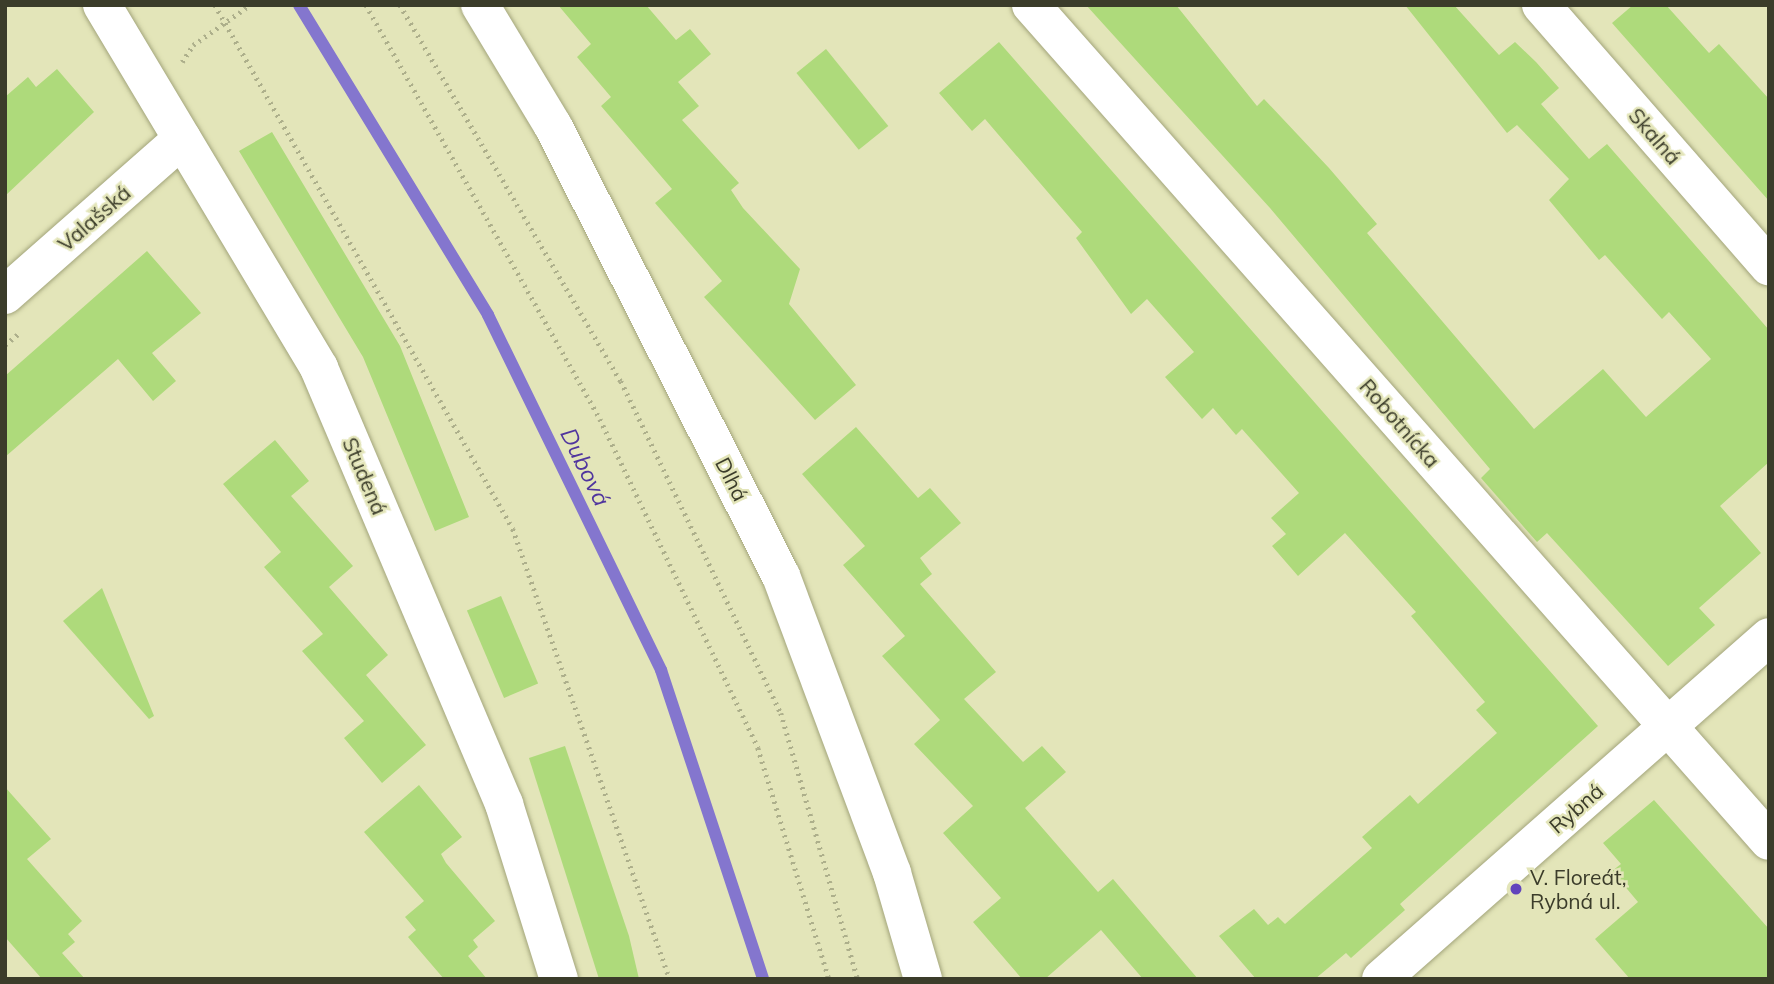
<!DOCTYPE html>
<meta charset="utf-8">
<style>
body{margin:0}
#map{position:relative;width:1774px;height:984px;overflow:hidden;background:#e3e5b9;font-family:Mulish,sans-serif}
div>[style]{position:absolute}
.stream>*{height:12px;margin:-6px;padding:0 6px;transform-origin:6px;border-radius:6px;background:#8476ce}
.building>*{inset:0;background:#aeda7b;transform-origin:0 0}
.path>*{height:4.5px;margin-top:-2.25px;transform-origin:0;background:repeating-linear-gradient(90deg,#adaf8b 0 2px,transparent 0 7px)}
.roads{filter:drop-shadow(0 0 2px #a3a57b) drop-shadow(0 0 2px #a3a57b)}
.minor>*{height:38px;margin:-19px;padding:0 19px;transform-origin:19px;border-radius:19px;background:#fff}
.dots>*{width:19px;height:19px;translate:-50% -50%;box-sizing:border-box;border:4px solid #e3e5b9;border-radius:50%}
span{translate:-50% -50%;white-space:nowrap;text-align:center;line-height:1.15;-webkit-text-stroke:5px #e3e5b9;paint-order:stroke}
.street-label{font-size:21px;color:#3b3c2a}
.poi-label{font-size:21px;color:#3b3c2a}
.left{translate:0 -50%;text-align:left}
.water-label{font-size:23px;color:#50359e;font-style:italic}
.frame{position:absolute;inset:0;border:7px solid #3b3c2a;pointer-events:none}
</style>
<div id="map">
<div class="stream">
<i style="left:299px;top:5px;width:363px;rotate:58.6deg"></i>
<i style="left:488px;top:315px;width:395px;rotate:64deg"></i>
<i style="left:661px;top:670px;width:325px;rotate:71.7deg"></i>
</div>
<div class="building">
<i style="clip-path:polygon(558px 5px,646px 5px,676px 40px,690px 29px,711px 54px,678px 82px,699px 106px,682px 120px,739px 183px,731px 190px,743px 208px,800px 269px,789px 304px,856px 385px,815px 420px,704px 297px,722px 281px,655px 203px,672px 189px,601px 106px,611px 97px,577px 57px,591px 44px)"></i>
<i style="clip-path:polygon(1086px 5px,1176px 5px,1257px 106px,1264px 99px,1329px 168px,1377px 224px,1367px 233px,1534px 429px,1603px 369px,1646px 417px,1711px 359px,1669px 312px,1662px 319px,1605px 255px,1599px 260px,1549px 200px,1569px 179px,1517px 125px,1507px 133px,1405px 5px,1454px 5px,1499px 55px,1515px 42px,1536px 62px,1559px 88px,1541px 104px,1589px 159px,1607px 144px,1769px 330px,1769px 462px,1720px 506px,1761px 553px,1699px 608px,1715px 625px,1668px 666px,1547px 533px,1537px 542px,1481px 478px,1490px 469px,1270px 208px)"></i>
<i style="clip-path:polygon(1633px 5px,1666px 5px,1709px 53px,1719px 44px,1769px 99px,1769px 201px,1612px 23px)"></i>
<i style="clip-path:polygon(999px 42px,1598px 726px,1400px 904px,1405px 910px,1351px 958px,1346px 953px,1315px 979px,1256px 979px,1219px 936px,1254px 909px,1268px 925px,1278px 917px,1285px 924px,1372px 848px,1362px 837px,1410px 795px,1418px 804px,1497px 733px,1476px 710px,1485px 702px,1411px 616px,1416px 612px,1345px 533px,1298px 576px,1272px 546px,1286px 534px,1271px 518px,1299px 493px,1242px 429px,1236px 435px,1213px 408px,1202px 419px,1165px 377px,1194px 352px,1147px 299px,1131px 314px,1076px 238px,1082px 232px,985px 119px,972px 131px,939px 93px)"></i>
<i style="left:826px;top:49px;width:99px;height:38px;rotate:51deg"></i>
<i style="clip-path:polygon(57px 69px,94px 112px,5px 196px,5px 97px,28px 77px,36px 87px)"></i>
<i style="clip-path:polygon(272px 132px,400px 346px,469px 517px,435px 531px,363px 357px,239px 151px)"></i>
<i style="clip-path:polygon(147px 251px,201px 313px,152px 353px,176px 381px,153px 401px,118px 359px,5px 457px,5px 376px)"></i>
<i style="clip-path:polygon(856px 427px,918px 498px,930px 488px,961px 523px,920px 558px,932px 574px,920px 584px,996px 672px,964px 699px,1023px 762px,1042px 746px,1066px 772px,1025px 808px,1098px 892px,1113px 879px,1198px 979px,1143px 979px,1101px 930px,1045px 979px,1022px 979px,973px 922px,1001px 898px,943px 833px,973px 806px,914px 744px,940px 720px,882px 656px,905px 636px,843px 565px,865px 546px,802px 474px)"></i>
<i style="clip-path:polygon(275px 440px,309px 481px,291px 496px,353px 566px,329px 587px,388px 655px,366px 675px,426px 745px,382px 783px,344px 738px,364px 721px,302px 651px,323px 634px,264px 567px,281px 552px,223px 484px)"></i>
<i style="clip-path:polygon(102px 588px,154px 716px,149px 719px,63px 621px)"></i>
<i style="left:501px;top:596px;width:95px;height:37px;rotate:67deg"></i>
<i style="clip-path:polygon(565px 746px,629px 936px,639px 979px,599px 979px,529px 758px)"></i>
<i style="clip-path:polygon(419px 785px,462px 837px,441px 854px,446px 863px,495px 921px,473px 940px,478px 947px,468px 956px,487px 979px,444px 979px,408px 937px,416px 930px,405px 917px,424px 901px,364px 832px)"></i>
<i style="clip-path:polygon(5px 787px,51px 839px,27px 859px,82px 921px,68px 934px,75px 942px,62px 953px,85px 979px,42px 979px,5px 937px)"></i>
<i style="clip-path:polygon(1654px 800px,1769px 929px,1769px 979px,1630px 979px,1595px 939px,1638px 902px,1612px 871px,1621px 864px,1603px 843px)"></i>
</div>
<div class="path">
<i style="left:215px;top:5px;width:603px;rotate:60.37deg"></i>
<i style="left:513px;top:529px;width:477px;rotate:70.8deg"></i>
<i style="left:366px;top:5px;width:476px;rotate:60.5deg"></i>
<i style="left:600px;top:419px;width:365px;rotate:64.3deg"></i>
<i style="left:758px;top:748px;width:242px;rotate:72.9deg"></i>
<i style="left:400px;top:5px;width:436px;rotate:59.6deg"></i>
<i style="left:621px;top:381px;width:369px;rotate:64.3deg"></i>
<i style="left:781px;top:713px;width:277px;rotate:73.9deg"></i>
<i style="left:182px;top:62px;width:20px;rotate:-57deg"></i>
<i style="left:193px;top:45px;width:70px;rotate:-35.1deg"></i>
<i style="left:5px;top:345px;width:17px;rotate:-40deg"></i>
</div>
<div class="roads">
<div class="minor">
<i style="left:102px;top:5px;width:423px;rotate:59.1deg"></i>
<i style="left:319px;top:368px;width:474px;rotate:67deg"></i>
<i style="left:504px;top:804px;width:183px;rotate:72.6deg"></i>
<i style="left:480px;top:5px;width:141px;rotate:58.9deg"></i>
<i style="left:553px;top:126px;width:504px;rotate:63.13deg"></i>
<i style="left:781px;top:576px;width:317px;rotate:69.5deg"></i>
<i style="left:892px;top:873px;width:110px;rotate:73.7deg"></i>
<i style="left:1031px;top:5px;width:1115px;rotate:48.56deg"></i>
<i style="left:1541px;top:5px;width:347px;rotate:48.9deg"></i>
<i style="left:5px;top:295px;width:236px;rotate:-41.4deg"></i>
<i style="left:1381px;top:979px;width:517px;rotate:-41.39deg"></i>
</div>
</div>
<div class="dots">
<i style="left:1516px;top:889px;background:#6144bc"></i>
</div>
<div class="street-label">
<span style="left:1655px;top:136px;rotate:49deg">Skalná</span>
<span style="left:94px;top:218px;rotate:-41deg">Valašská</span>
<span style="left:1400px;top:423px;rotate:49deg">Robotnícka</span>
<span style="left:365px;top:476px;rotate:67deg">Studená</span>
<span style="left:732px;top:479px;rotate:63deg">Dlhá</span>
<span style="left:1576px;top:808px;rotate:-41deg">Rybná</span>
</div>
<div class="poi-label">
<span class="left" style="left:1530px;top:889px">V. Floreát,<br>Rybná ul.</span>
</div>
<div class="water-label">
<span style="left:585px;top:467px;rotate:64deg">Dubová</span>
</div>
<div class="frame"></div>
</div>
